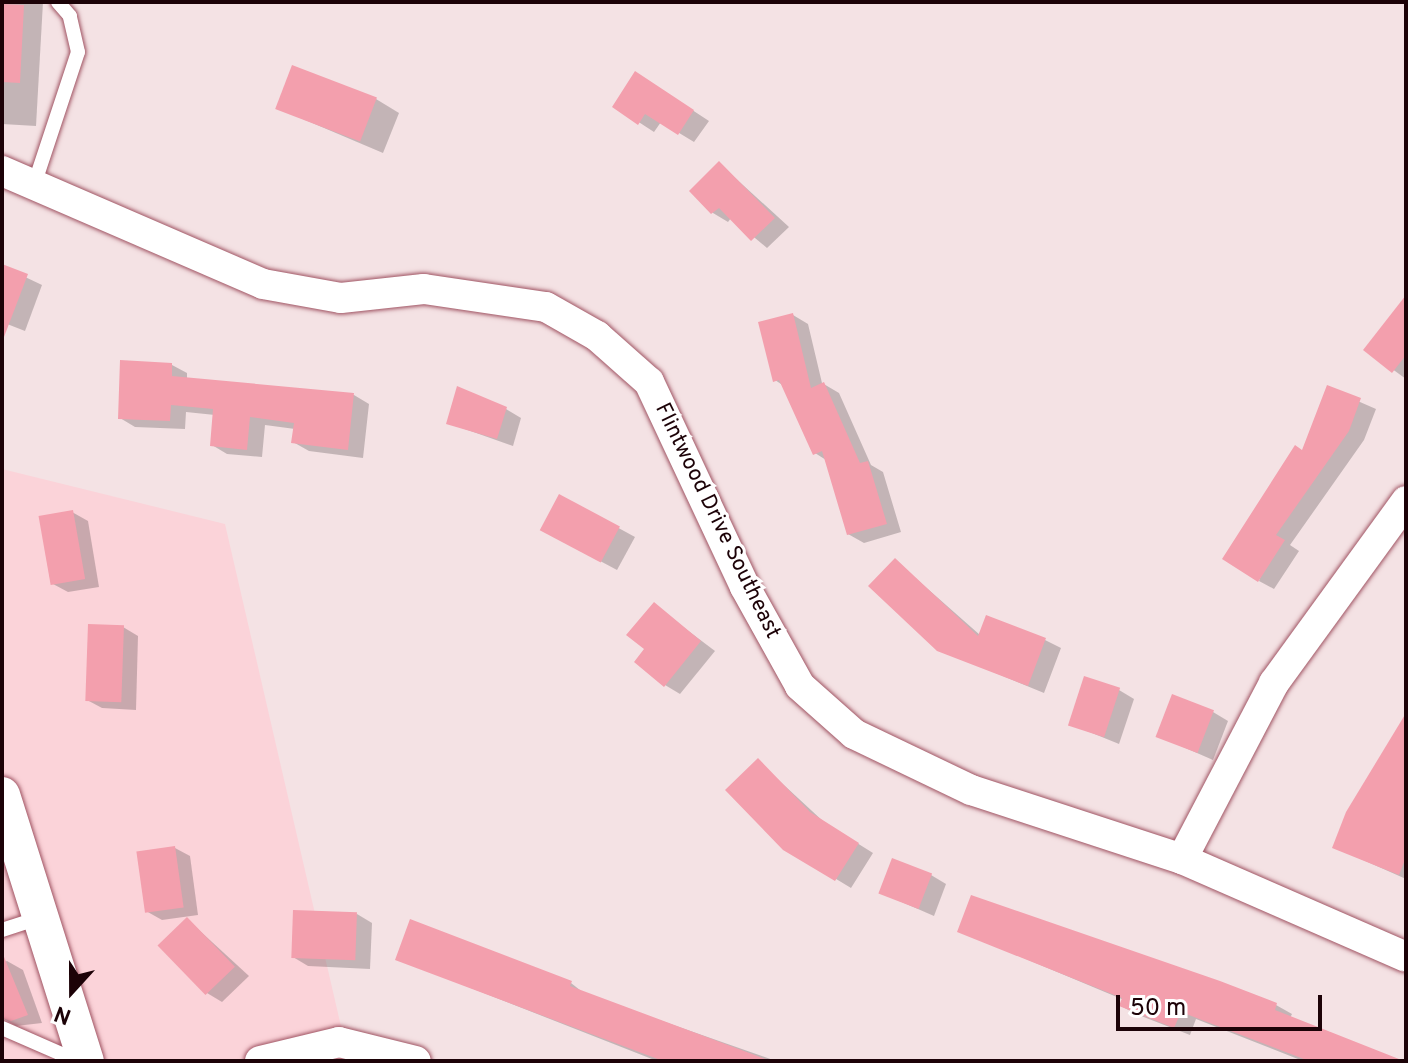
<!DOCTYPE html>
<style>
body{margin:0}
#map{position:relative;width:1408px;height:1063px;overflow:hidden;background:#f4e2e4;font-family:Overpass,sans-serif}
div>[style]{position:absolute}
.built>*{inset:0;background:#fbd3d9}
.shadow>*{inset:0;background:#0003}
.building>*{inset:0;background:#f39fad;transform-origin:0 0}
.roads{filter:drop-shadow(0 0 2px #a05463) drop-shadow(0 0 2px #a05463)}
.service>*{height:14px;margin:-7px;padding:0 7px;transform-origin:7px;border-radius:7px;background:#fff}
.minor>*{height:30px;margin:-15px;padding:0 15px;transform-origin:15px;border-radius:15px;background:#fff}
.tertiary>*{height:36px;margin:-18px;padding:0 18px;transform-origin:18px;border-radius:18px;background:#fff}
span{translate:-50% -50%;white-space:nowrap;text-align:center;line-height:1.15;-webkit-text-stroke:6px #fff;paint-order:stroke}
.street-label{font-size:22px;color:#1c0207}
.frame{position:absolute;inset:0;border:4px solid #1c0207;pointer-events:none}
.north{position:absolute;left:32px;top:951px;width:80px;height:80px;-webkit-text-stroke:6px #fff;paint-order:stroke;rotate:201deg;font-size:22px;font-weight:700;line-height:32px;text-align:center;color:#1c0207}
.north::after{content:'';display:block;margin:auto;width:28px;height:36px;background:#1c0207;clip-path:polygon(50% 0,100% 100%,50% 72%,0 100%)}
.scale{position:absolute;left:1116px;top:995px;width:206px;height:36px;box-sizing:border-box;border:4px solid #1c0207;border-top:0;padding-left:10px;font-size:24px;line-height:28px;white-space:nowrap;color:#1c0207;-webkit-text-stroke:6px #fff;paint-order:stroke}
</style>
<div id="map">
<div class="built">
<i style="clip-path:polygon(2px 469px,225px 524px,349px 1061px,2px 1061px)"></i>
</div>
<div class="shadow">
<i style="clip-path:polygon(2px 2px,43px 2px,36px 126px,2px 124px)"></i>
<i style="clip-path:polygon(651px 83px,709px 121px,694px 142px,661px 122px,654px 132px,614px 106px)"></i>
<i style="clip-path:polygon(376px 99px,399px 113px,383px 153px,277px 108px)"></i>
<i style="clip-path:polygon(720px 164px,789px 227px,767px 248px,731px 218px,728px 222px,713px 213px,691px 191px)"></i>
<i style="clip-path:polygon(2px 266px,42px 285px,25px 331px,2px 322px)"></i>
<i style="clip-path:polygon(1406px 299px,1406px 379px,1366px 350px)"></i>
<i style="clip-path:polygon(793px 315px,808px 324px,822px 383px,839px 393px,871px 465px,883px 472px,901px 532px,864px 543px,848px 534px,826px 460px,815px 453px,784px 386px,775px 380px)"></i>
<i style="clip-path:polygon(172px 365px,187px 373px,187px 380px,354px 395px,369px 404px,363px 458px,309px 451px,293px 442px,295px 429px,265px 425px,262px 457px,227px 454px,212px 445px,215px 415px,186px 412px,185px 429px,135px 427px,120px 418px)"></i>
<i style="clip-path:polygon(1328px 388px,1376px 409px,1364px 440px,1290px 545px,1299px 551px,1274px 589px,1259px 581px)"></i>
<i style="clip-path:polygon(506px 409px,521px 418px,513px 446px,448px 423px)"></i>
<i style="clip-path:polygon(560px 496px,635px 537px,617px 570px,557px 538px)"></i>
<i style="clip-path:polygon(72px 512px,88px 521px,99px 587px,68px 592px,53px 584px)"></i>
<i style="clip-path:polygon(895px 560px,980px 635px,1045px 640px,1061px 648px,1044px 693px,938px 649px)"></i>
<i style="clip-path:polygon(654px 605px,715px 651px,680px 694px,665px 685px,647px 649px)"></i>
<i style="clip-path:polygon(123px 627px,138px 636px,136px 710px,102px 708px,87px 700px)"></i>
<i style="clip-path:polygon(1119px 690px,1134px 699px,1119px 744px,1070px 724px)"></i>
<i style="clip-path:polygon(1213px 712px,1228px 721px,1213px 760px,1158px 736px)"></i>
<i style="clip-path:polygon(1406px 744px,1406px 879px,1334px 847px)"></i>
<i style="clip-path:polygon(758px 761px,825px 823px,873px 853px,851px 888px,785px 848px)"></i>
<i style="clip-path:polygon(175px 848px,190px 856px,198px 915px,162px 920px,146px 911px)"></i>
<i style="clip-path:polygon(931px 875px,946px 884px,934px 916px,881px 893px)"></i>
<i style="clip-path:polygon(357px 914px,372px 923px,370px 969px,308px 966px,293px 957px)"></i>
<i style="clip-path:polygon(187px 919px,249px 976px,222px 1002px,207px 993px)"></i>
<i style="clip-path:polygon(959px 931px,1276px 1005px,1292px 1014px,1290px 1018px,1392px 1061px,1303px 1061px,1196px 1019px,1190px 1035px,1136px 1014px,1121px 1006px,1124px 1000px)"></i>
<i style="clip-path:polygon(397px 959px,571px 983px,585px 994px,776px 1061px,657px 1061px)"></i>
<i style="clip-path:polygon(7px 961px,23px 970px,42px 1023px,16px 1026px,2px 1018px,2px 963px)"></i>
</div>
<div class="building">
<i style="clip-path:polygon(2px 4px,24px 5px,20px 83px,2px 82px)"></i>
<i style="left:292px;top:65px;width:91px;height:47px;rotate:21deg"></i>
<i style="clip-path:polygon(635px 71px,694px 110px,678px 135px,645px 114px,638px 125px,612px 107px)"></i>
<i style="clip-path:polygon(719px 161px,775px 218px,751px 241px,719px 208px,711px 214px,689px 191px)"></i>
<i style="clip-path:polygon(2px 264px,28px 274px,4px 337px,2px 337px)"></i>
<i style="clip-path:polygon(1406px 295px,1406px 355px,1392px 373px,1363px 350px)"></i>
<i style="clip-path:polygon(793px 313px,811px 388px,824px 382px,860px 463px,868px 461px,887px 524px,847px 535px,822px 451px,813px 455px,779px 380px,773px 382px,758px 322px)"></i>
<i style="clip-path:polygon(120px 360px,172px 363px,172px 376px,354px 393px,348px 450px,291px 443px,294px 423px,250px 417px,247px 450px,210px 446px,213px 409px,171px 405px,170px 421px,118px 419px)"></i>
<i style="clip-path:polygon(1327px 385px,1361px 398px,1349px 431px,1276px 535px,1285px 540px,1258px 582px,1222px 559px,1295px 445px,1302px 450px)"></i>
<i style="clip-path:polygon(457px 386px,507px 407px,497px 439px,446px 424px)"></i>
<i style="left:559px;top:494px;width:69px;height:41px;rotate:28deg"></i>
<i style="left:73px;top:510px;width:70px;height:35px;rotate:80deg"></i>
<i style="clip-path:polygon(895px 558px,978px 636px,986px 615px,1046px 638px,1028px 686px,937px 651px,868px 586px)"></i>
<i style="clip-path:polygon(654px 602px,701px 641px,664px 687px,634px 662px,644px 649px,626px 635px)"></i>
<i style="left:88px;top:624px;width:36px;height:77px;rotate:2deg"></i>
<i style="left:1084px;top:676px;width:38px;height:52px;rotate:18deg"></i>
<i style="left:1172px;top:694px;width:45px;height:46px;rotate:21deg"></i>
<i style="clip-path:polygon(1406px 713px,1406px 857px,1399px 875px,1332px 848px,1346px 812px)"></i>
<i style="clip-path:polygon(758px 758px,810px 812px,859px 843px,835px 881px,783px 850px,725px 790px)"></i>
<i style="left:175px;top:846px;width:62px;height:39px;rotate:82deg"></i>
<i style="left:892px;top:858px;width:43px;height:38px;rotate:21deg"></i>
<i style="clip-path:polygon(971px 895px,1220px 981px,1277px 1003px,1275px 1010px,1404px 1061px,1309px 1061px,1181px 1012px,1174px 1028px,1119px 1006px,1122px 998px,957px 932px)"></i>
<i style="left:293px;top:910px;width:64px;height:48px;rotate:2deg"></i>
<i style="left:187px;top:917px;width:69px;height:41px;rotate:46deg"></i>
<i style="clip-path:polygon(410px 919px,572px 981px,570px 986px,771px 1061px,663px 1061px,395px 960px)"></i>
<i style="clip-path:polygon(2px 952px,28px 1015px,11px 1021px,2px 1018px)"></i>
</div>
<div class="roads">
<div class="service">
<i style="left:34px;top:185px;width:140px;rotate:-71.7deg"></i>
<i style="left:78px;top:52px;width:37px;rotate:-103deg"></i>
<i style="left:70px;top:16px;width:18px;rotate:-131deg"></i>
<i style="left:2px;top:930px;width:40px;rotate:-18deg"></i>
<i style="left:2px;top:1028px;width:82px;rotate:23.7deg"></i>
</div>
<div class="minor">
<i style="left:2px;top:171px;width:284px;rotate:23.4deg"></i>
<i style="left:263px;top:284px;width:79px;rotate:10.2deg"></i>
<i style="left:341px;top:298px;width:83px;rotate:-6.2deg"></i>
<i style="left:424px;top:289px;width:123px;rotate:8.4deg"></i>
<i style="left:546px;top:307px;width:59px;rotate:29.6deg"></i>
<i style="left:597px;top:336px;width:69px;rotate:41.5deg"></i>
<i style="left:649px;top:382px;width:226px;rotate:64.9deg"></i>
<i style="left:745px;top:587px;width:113px;rotate:60.9deg"></i>
<i style="left:800px;top:686px;width:72px;rotate:41.6deg"></i>
<i style="left:854px;top:734px;width:130px;rotate:25.6deg"></i>
<i style="left:971px;top:790px;width:222px;rotate:18.1deg"></i>
<i style="left:1182px;top:859px;width:244px;rotate:23.6deg"></i>
<i style="left:1182px;top:859px;width:199px;rotate:-62.4deg"></i>
<i style="left:1274px;top:683px;width:225px;rotate:-54deg"></i>
<i style="left:260px;top:1061px;width:81px;rotate:-13.5deg"></i>
<i style="left:339px;top:1042px;width:79px;rotate:13.9deg"></i>
</div>
<div class="tertiary">
<i style="left:2px;top:795px;width:279px;rotate:72.5deg"></i>
</div>
</div>
<div class="street-label">
<span style="left:717px;top:521px;rotate:64deg">Flintwood Drive Southeast</span>
</div>
<div class="frame"></div>
<div class="north">N</div>
<div class="scale">50 m</div>
</div>
